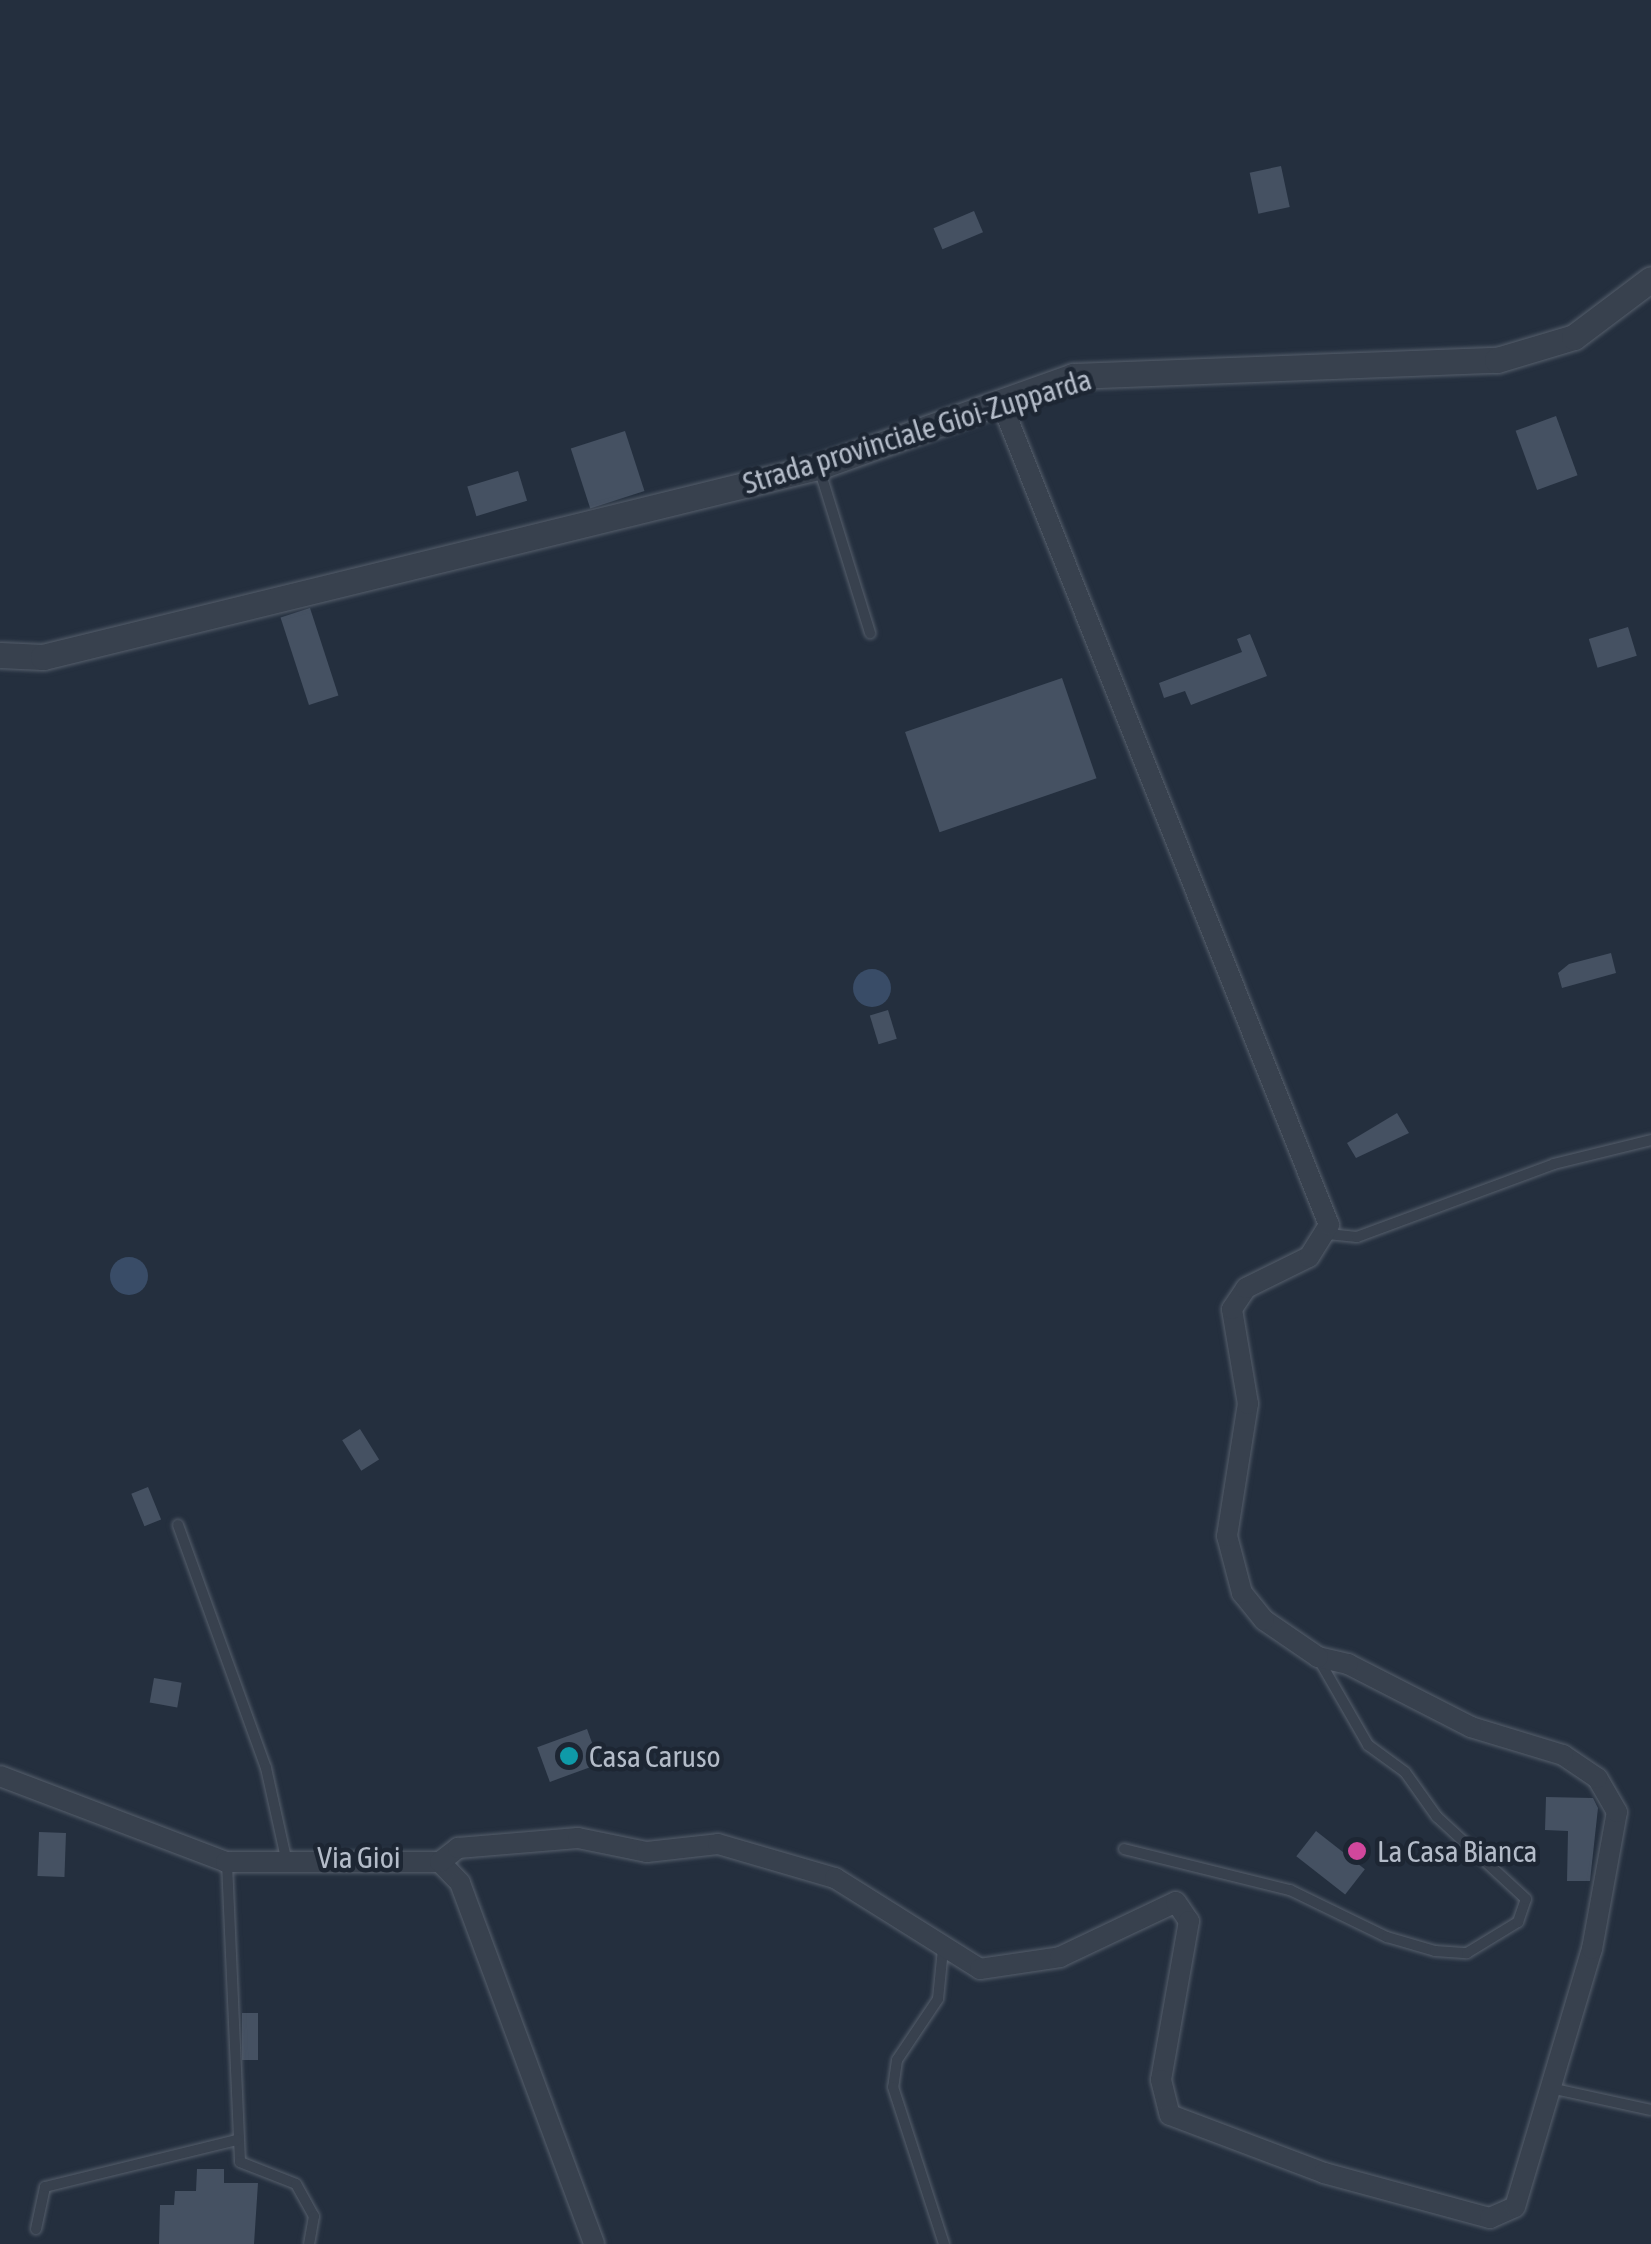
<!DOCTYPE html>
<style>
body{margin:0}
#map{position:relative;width:1651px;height:2244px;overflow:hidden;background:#242f3e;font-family:"Asap Condensed",sans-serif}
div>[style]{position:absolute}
.water>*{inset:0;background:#394c67}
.round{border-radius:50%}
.building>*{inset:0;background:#455162;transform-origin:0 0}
.roads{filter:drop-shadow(0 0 2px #565f6c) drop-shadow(0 0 2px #565f6c)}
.service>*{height:10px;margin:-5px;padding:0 5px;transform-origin:5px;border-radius:5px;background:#38414e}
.minor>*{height:20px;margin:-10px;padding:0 10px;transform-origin:10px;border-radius:10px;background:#38414e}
.tertiary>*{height:25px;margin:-12.5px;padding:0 12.5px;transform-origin:12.5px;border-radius:12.5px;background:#38414e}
.dots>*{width:28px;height:28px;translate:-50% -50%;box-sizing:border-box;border:5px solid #1d2633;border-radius:50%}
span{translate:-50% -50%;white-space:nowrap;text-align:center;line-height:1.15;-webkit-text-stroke:9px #1d2633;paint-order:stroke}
.street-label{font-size:30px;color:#b4bcc9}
.poi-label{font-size:30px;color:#b4bcc9}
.left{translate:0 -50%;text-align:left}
</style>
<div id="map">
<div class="water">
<i class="round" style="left:853px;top:969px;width:38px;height:38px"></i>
<i class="round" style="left:110px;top:1257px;width:38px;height:38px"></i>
</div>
<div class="building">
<i style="left:1281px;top:166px;width:42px;height:32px;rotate:78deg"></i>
<i style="left:974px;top:211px;width:23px;height:44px;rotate:67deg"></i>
<i style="left:1556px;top:416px;width:63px;height:43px;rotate:70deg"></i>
<i style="left:625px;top:431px;width:63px;height:57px;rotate:72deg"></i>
<i style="left:518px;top:471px;width:31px;height:53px;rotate:73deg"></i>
<i style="left:310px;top:608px;width:92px;height:31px;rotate:72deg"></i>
<i style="left:1628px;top:627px;width:30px;height:41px;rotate:73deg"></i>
<i style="clip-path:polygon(1250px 634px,1267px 676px,1191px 705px,1185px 691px,1164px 698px,1159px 683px,1242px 652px,1237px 639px)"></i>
<i style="left:1062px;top:678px;width:106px;height:166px;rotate:71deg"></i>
<i style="clip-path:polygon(1611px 953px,1616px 973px,1562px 988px,1558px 973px,1569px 964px)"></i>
<i style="left:888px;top:1010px;width:30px;height:19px;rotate:73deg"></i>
<i style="clip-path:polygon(1397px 1113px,1409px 1133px,1356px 1158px,1347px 1143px)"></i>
<i style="left:360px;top:1429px;width:36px;height:21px;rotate:58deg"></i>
<i style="left:148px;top:1487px;width:35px;height:18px;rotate:68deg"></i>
<i style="left:154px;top:1678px;width:28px;height:25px;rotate:10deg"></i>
<i style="left:587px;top:1729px;width:37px;height:53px;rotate:70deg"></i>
<i style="clip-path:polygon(1546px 1797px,1593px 1798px,1598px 1808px,1590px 1881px,1567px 1881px,1568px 1831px,1545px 1830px)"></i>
<i style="left:1316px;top:1831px;width:62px;height:32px;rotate:38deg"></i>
<i style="left:39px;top:1832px;width:27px;height:44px;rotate:2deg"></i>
<i style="left:242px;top:2013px;width:16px;height:47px"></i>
<i style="clip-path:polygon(197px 2169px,224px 2169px,224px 2183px,258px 2183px,254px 2244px,159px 2244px,160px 2205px,174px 2205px,175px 2191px,196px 2191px)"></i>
</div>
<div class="roads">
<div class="service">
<i style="left:819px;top:468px;width:173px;rotate:72.8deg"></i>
<i style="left:1328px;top:1234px;width:29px;rotate:6deg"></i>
<i style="left:1357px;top:1237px;width:210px;rotate:-20.3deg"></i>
<i style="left:1554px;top:1164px;width:100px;rotate:-13.9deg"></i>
<i style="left:178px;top:1525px;width:258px;rotate:70.1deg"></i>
<i style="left:266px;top:1768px;width:92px;rotate:77.5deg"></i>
<i style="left:1124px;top:1849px;width:171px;rotate:13.9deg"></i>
<i style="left:1290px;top:1890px;width:108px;rotate:25.9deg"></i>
<i style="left:1387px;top:1937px;width:50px;rotate:16.3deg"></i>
<i style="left:1435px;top:1951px;width:32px;rotate:4deg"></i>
<i style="left:1467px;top:1953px;width:60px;rotate:-31.3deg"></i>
<i style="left:1518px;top:1922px;width:24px;rotate:-71deg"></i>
<i style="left:1526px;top:1899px;width:121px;rotate:-137.3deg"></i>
<i style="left:1437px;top:1817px;width:55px;rotate:-125.4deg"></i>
<i style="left:1405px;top:1772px;width:46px;rotate:-143.9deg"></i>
<i style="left:1368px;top:1745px;width:100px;rotate:-119.9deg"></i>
<i style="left:227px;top:1863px;width:299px;rotate:87.5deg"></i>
<i style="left:240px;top:2162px;width:60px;rotate:21.4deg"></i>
<i style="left:296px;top:2184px;width:37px;rotate:61deg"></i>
<i style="left:314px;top:2216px;width:28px;rotate:100deg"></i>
<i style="left:943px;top:1949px;width:50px;rotate:95.7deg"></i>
<i style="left:938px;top:1999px;width:73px;rotate:123.9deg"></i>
<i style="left:897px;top:2060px;width:27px;rotate:98deg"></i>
<i style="left:893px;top:2087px;width:165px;rotate:72deg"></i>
<i style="left:1550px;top:2088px;width:103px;rotate:12.3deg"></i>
<i style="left:36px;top:2229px;width:43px;rotate:-77.9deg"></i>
<i style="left:45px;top:2187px;width:198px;rotate:-13.8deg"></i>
</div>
<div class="minor">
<i style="left:0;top:1776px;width:242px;rotate:20.8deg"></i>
<i style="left:226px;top:1862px;width:214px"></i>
<i style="left:440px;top:1862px;width:29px;rotate:46deg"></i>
<i style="left:460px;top:1883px;width:385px;rotate:69.6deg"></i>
<i style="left:440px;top:1862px;width:23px;rotate:-38deg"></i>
<i style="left:458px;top:1848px;width:120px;rotate:-4.8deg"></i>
<i style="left:578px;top:1838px;width:70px;rotate:11.5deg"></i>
<i style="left:647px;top:1852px;width:71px;rotate:-6.4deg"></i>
<i style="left:718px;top:1844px;width:122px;rotate:16.2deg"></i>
<i style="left:835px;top:1878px;width:171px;rotate:32.1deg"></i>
<i style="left:980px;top:1969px;width:81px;rotate:-8.5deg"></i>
<i style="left:1060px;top:1957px;width:128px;rotate:-25.4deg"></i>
<i style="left:1176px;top:1902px;width:23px;rotate:56deg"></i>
<i style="left:1189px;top:1921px;width:161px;rotate:100deg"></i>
<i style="left:1161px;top:2080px;width:36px;rotate:76deg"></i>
<i style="left:1170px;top:2115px;width:165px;rotate:20.6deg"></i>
<i style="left:1324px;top:2173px;width:172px;rotate:15.2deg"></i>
<i style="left:1490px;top:2218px;width:27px;rotate:-24deg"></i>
<i style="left:1515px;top:2207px;width:269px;rotate:-73.4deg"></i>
<i style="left:1592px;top:1949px;width:139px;rotate:-79.7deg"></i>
<i style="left:1617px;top:1812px;width:39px;rotate:-120deg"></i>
<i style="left:1597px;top:1778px;width:41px;rotate:-145.9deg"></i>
<i style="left:1563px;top:1755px;width:96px;rotate:-163.1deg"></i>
<i style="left:1471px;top:1727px;width:138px;rotate:-152.9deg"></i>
<i style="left:1348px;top:1664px;width:31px;rotate:-167deg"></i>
<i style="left:1318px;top:1657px;width:65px;rotate:-145.6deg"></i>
<i style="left:1264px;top:1620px;width:35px;rotate:-129deg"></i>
<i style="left:1242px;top:1593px;width:59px;rotate:-104.7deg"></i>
<i style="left:1227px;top:1536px;width:134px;rotate:-81deg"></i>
<i style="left:1248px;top:1404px;width:96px;rotate:-99.6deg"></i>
<i style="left:1232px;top:1309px;width:25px;rotate:-56deg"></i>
<i style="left:1246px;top:1288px;width:70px;rotate:-26.2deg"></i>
<i style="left:1309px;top:1257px;width:38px;rotate:-58deg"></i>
<i style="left:1329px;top:1225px;width:886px;rotate:-111.73deg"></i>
</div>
<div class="tertiary">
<i style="left:0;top:655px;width:43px;rotate:2.7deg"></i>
<i style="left:43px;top:657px;width:798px;rotate:-13.78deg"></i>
<i style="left:818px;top:467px;width:271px;rotate:-19.6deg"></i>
<i style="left:1073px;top:376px;width:424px;rotate:-2.2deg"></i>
<i style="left:1497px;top:360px;width:80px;rotate:-16.6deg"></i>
<i style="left:1574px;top:337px;width:96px;rotate:-37deg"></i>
</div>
</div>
<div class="dots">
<i style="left:569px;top:1756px;background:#0f9aa8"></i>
<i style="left:1357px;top:1851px;background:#d1479c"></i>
</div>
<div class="street-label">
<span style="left:917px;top:431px;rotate:-17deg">Strada provinciale Gioi-Zupparda</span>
<span style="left:359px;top:1857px">Via Gioi</span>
</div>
<div class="poi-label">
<span class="left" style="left:589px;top:1756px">Casa Caruso</span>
<span class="left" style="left:1377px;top:1851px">La Casa Bianca</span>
</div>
</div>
